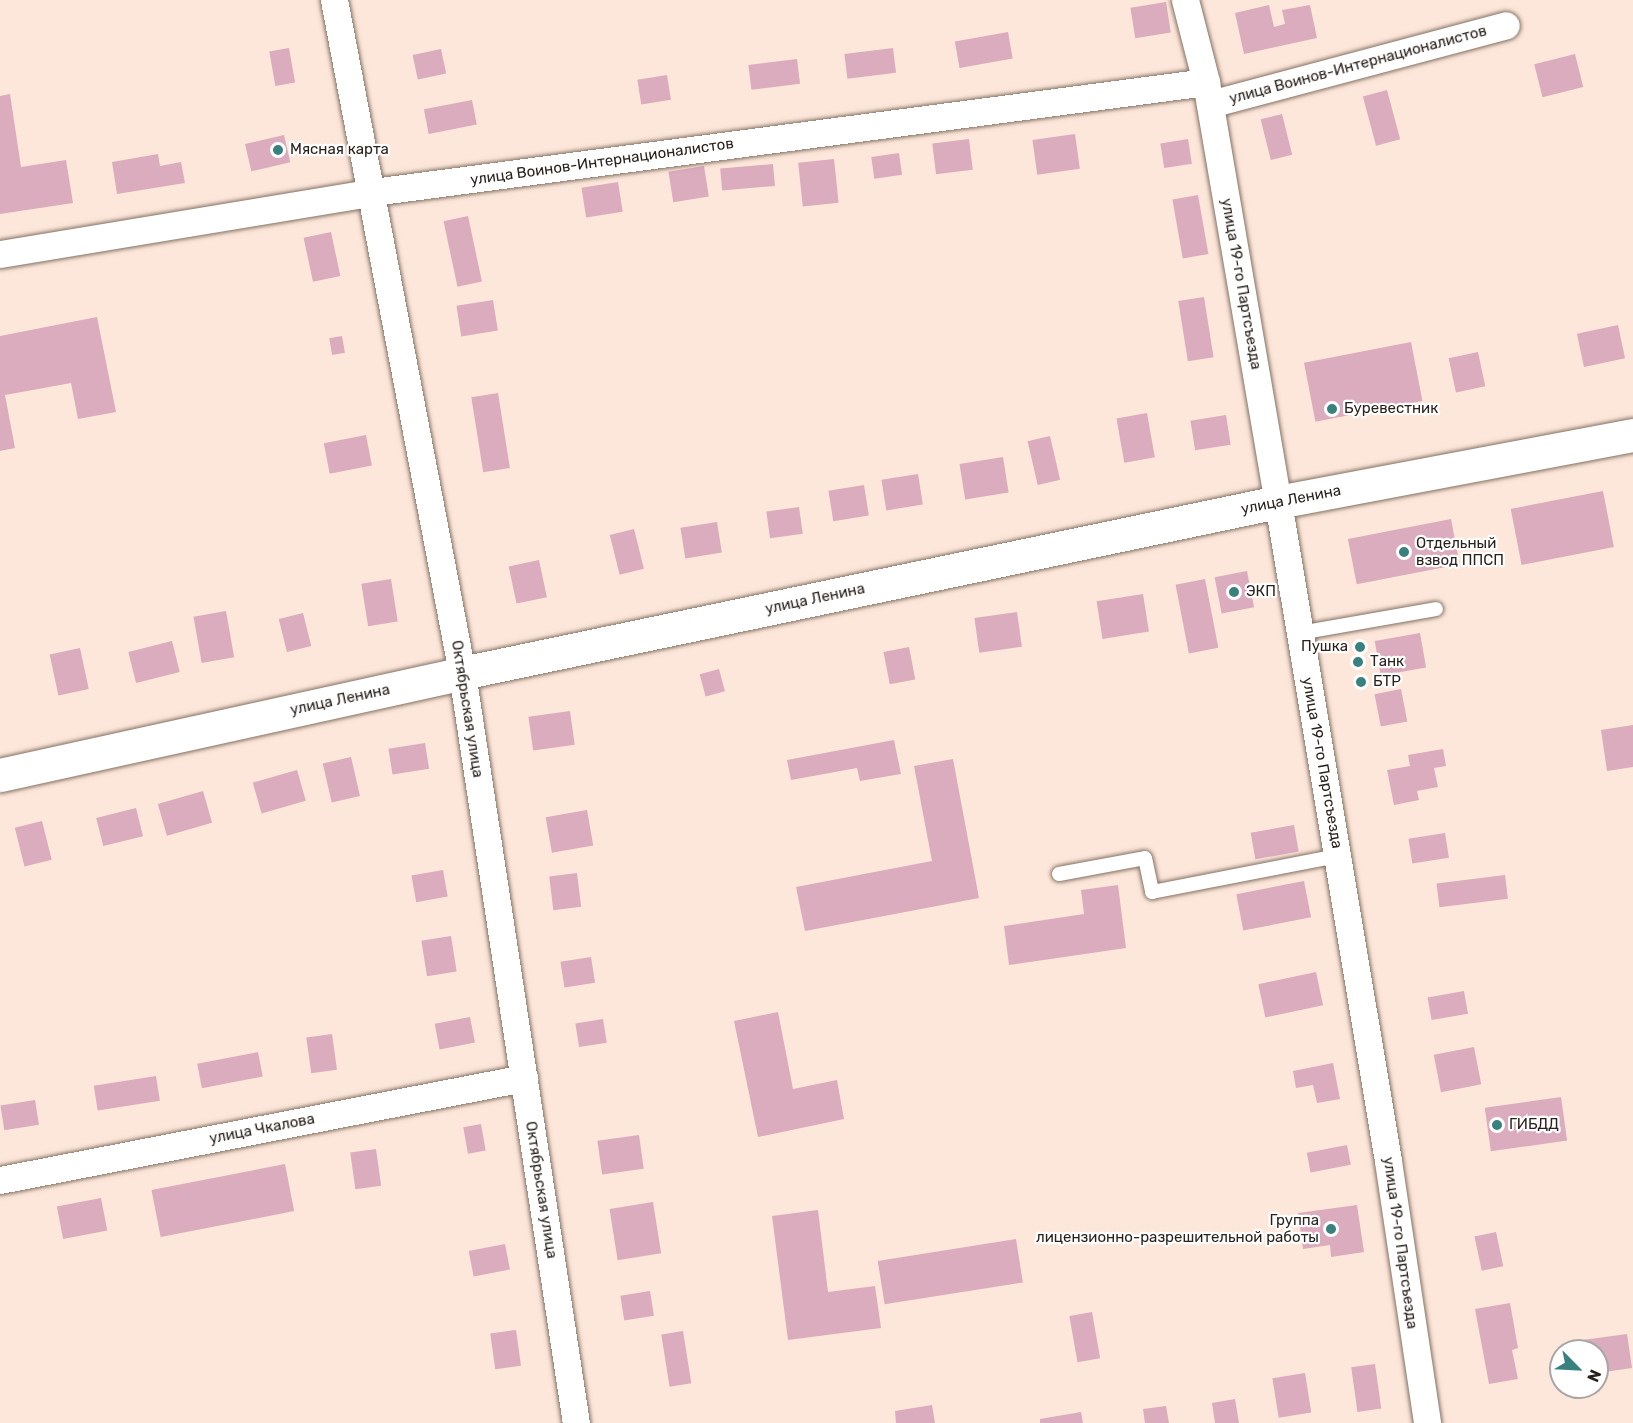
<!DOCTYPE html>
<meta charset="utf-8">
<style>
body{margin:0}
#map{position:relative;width:1633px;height:1423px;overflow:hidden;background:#fde7da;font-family:Rubik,sans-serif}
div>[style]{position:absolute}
.building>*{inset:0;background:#dbabbe;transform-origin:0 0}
.roads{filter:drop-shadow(0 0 2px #847165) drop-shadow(0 0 2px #847165)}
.lane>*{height:14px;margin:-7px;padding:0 7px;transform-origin:7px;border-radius:7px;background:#fff}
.street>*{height:27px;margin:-13.5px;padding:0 13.5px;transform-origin:13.5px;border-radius:13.5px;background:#fff}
.secondary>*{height:33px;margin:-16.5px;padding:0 16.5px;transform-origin:16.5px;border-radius:16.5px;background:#fff}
.dots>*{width:16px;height:16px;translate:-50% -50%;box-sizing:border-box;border:3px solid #fff;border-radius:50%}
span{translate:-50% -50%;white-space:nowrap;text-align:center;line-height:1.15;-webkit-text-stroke:4.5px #fff;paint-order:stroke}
.street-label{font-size:15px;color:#29211c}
.poi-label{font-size:15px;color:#29211c}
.left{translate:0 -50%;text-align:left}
.right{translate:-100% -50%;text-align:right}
.north{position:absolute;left:1549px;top:1339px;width:60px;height:60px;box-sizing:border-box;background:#fff;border:2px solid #a9a6a4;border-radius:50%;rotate:114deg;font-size:16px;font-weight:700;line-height:24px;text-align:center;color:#29211c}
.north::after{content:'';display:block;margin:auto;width:21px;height:27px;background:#38817f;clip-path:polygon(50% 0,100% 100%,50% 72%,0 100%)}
</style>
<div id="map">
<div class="building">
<i style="left:1166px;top:2px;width:31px;height:36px;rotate:81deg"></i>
<i style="clip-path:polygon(1269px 5px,1274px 27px,1285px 24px,1282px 10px,1310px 5px,1317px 38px,1244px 54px,1235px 13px)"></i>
<i style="left:1008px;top:32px;width:27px;height:54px;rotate:80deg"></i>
<i style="left:289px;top:48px;width:35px;height:20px;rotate:80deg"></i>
<i style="left:893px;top:48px;width:25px;height:49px;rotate:83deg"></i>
<i style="left:441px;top:49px;width:25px;height:29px;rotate:78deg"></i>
<i style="left:1575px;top:54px;width:34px;height:42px;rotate:76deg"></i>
<i style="left:797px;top:59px;width:25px;height:49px;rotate:83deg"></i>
<i style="left:667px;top:75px;width:25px;height:30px;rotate:81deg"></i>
<i style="left:1387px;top:90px;width:51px;height:25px;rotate:75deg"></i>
<i style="clip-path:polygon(10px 94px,21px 167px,66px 160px,73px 203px,0 214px,0 96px)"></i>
<i style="left:472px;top:100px;width:25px;height:49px;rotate:79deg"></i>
<i style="left:1282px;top:114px;width:42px;height:22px;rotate:76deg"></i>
<i style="left:1075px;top:134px;width:35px;height:43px;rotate:82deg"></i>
<i style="left:284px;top:135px;width:28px;height:40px;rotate:77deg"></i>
<i style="left:969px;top:139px;width:31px;height:37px;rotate:83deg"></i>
<i style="left:1188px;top:139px;width:25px;height:28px;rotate:81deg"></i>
<i style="left:899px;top:153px;width:22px;height:28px;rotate:82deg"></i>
<i style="clip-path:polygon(158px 154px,160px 166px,181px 162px,185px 183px,117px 194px,112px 162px)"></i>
<i style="left:834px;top:159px;width:44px;height:36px;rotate:84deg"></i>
<i style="left:773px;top:164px;width:22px;height:53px;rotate:85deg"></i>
<i style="left:704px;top:166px;width:31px;height:36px;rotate:81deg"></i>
<i style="left:618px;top:182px;width:30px;height:37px;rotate:81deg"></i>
<i style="left:1198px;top:195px;width:60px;height:26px;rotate:80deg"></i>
<i style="left:468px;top:216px;width:67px;height:25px;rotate:78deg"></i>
<i style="left:331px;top:232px;width:45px;height:28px;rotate:78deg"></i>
<i style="left:1204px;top:297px;width:61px;height:26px;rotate:81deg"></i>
<i style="left:493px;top:300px;width:31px;height:37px;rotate:81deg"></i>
<i style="clip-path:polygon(97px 317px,116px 412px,78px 419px,71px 383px,5px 395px,15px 448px,0 451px,0 336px)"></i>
<i style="left:1618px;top:325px;width:34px;height:42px;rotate:78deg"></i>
<i style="left:342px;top:336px;width:17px;height:13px;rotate:80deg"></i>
<i style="left:1411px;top:342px;width:60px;height:109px;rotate:79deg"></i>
<i style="left:1478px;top:352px;width:35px;height:30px;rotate:78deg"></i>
<i style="left:498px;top:393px;width:76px;height:27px;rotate:81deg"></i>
<i style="left:1147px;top:413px;width:45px;height:31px;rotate:80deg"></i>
<i style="left:1226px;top:415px;width:30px;height:36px;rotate:81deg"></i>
<i style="left:366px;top:435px;width:31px;height:43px;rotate:79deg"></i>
<i style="left:1050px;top:436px;width:45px;height:23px;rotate:77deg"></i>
<i style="left:1003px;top:457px;width:36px;height:44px;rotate:81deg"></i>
<i style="left:918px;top:474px;width:31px;height:37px;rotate:81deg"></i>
<i style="left:864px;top:485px;width:31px;height:36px;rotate:81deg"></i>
<i style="left:1603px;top:491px;width:57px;height:94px;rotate:79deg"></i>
<i style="left:799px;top:507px;width:27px;height:33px;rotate:82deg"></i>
<i style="left:1451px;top:519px;width:46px;height:105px;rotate:79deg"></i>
<i style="left:717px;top:522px;width:31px;height:37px;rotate:81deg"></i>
<i style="left:634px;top:529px;width:41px;height:25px;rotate:76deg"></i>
<i style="left:539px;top:560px;width:38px;height:31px;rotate:78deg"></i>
<i style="left:1247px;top:571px;width:37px;height:33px;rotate:79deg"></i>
<i style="left:391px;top:579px;width:43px;height:30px;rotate:81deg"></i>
<i style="left:1205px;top:579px;width:70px;height:30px;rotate:79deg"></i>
<i style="left:1143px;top:594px;width:38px;height:47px;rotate:81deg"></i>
<i style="left:226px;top:611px;width:47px;height:33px;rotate:80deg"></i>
<i style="left:1017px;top:612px;width:35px;height:43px;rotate:82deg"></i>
<i style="left:303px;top:613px;width:34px;height:25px;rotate:76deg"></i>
<i style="left:1420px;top:633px;width:35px;height:46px;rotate:80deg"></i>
<i style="left:172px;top:641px;width:32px;height:45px;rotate:76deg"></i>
<i style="left:909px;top:647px;width:33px;height:26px;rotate:79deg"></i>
<i style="left:80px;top:648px;width:42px;height:31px;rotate:78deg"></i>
<i style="left:719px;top:669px;width:23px;height:20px;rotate:75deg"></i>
<i style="left:1401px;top:689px;width:33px;height:27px;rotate:79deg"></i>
<i style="left:570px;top:711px;width:34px;height:42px;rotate:82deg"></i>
<i style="clip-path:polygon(1633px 725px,1633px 767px,1607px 771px,1601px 730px)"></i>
<i style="clip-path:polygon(894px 740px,901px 774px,860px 781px,857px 768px,791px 780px,787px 760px)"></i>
<i style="left:425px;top:743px;width:26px;height:37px;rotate:81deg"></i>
<i style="clip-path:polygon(1443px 749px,1446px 766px,1434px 768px,1438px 787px,1417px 791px,1419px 800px,1394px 805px,1387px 770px,1410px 766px,1408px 755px)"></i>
<i style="left:351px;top:757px;width:40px;height:29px;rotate:77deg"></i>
<i style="clip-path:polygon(953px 759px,979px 898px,805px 931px,796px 887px,932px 861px,914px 766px)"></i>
<i style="left:297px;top:770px;width:32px;height:46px;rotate:74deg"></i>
<i style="left:203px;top:791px;width:33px;height:47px;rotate:74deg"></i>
<i style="left:136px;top:808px;width:29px;height:41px;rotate:76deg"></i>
<i style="left:587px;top:810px;width:36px;height:42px;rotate:80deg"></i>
<i style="left:42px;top:821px;width:40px;height:28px;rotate:76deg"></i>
<i style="left:1294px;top:825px;width:27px;height:44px;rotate:80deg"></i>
<i style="left:1445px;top:833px;width:25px;height:37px;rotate:81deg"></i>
<i style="left:443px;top:870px;width:27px;height:32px;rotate:80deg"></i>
<i style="left:577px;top:873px;width:34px;height:28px;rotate:83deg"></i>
<i style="left:1505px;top:875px;width:24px;height:69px;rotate:83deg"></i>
<i style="left:1304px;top:881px;width:37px;height:69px;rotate:79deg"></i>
<i style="clip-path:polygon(1118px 885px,1126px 948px,1009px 965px,1004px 926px,1084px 914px,1081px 890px)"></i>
<i style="left:451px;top:936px;width:36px;height:30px;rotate:81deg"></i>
<i style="left:591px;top:957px;width:26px;height:31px;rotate:81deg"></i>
<i style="left:1316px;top:972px;width:34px;height:59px;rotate:78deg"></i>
<i style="left:1464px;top:991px;width:23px;height:37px;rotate:80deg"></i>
<i style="clip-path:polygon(778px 1012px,793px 1089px,837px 1080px,844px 1119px,758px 1137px,734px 1021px)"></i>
<i style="left:470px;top:1017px;width:26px;height:36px;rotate:79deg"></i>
<i style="left:603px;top:1019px;width:24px;height:28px;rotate:81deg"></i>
<i style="left:332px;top:1034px;width:36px;height:26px;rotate:82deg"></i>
<i style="left:1474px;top:1047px;width:38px;height:41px;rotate:79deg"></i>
<i style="left:258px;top:1052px;width:25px;height:62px;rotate:79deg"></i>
<i style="clip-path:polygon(1333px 1063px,1340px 1099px,1317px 1103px,1313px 1085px,1296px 1088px,1293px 1071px)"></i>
<i style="left:156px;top:1076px;width:25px;height:63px;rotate:81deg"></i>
<i style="left:1561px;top:1097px;width:44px;height:77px;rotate:82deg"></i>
<i style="left:35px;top:1100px;width:25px;height:35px;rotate:81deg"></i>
<i style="left:481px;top:1124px;width:27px;height:18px;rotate:80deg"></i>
<i style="left:639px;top:1135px;width:34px;height:42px;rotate:82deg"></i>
<i style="left:1347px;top:1145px;width:20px;height:41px;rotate:79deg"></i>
<i style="left:376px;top:1149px;width:37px;height:26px;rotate:82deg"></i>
<i style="left:285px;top:1164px;width:48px;height:136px;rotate:79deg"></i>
<i style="left:101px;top:1198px;width:33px;height:45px;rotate:79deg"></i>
<i style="left:653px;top:1202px;width:52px;height:44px;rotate:81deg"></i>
<i style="clip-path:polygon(1357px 1205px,1364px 1252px,1331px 1257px,1330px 1245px,1303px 1249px,1298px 1213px)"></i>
<i style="clip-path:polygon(818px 1210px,828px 1292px,875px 1286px,881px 1328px,788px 1340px,772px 1216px)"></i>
<i style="left:1496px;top:1232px;width:35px;height:22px;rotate:78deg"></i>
<i style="left:1016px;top:1239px;width:44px;height:140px;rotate:81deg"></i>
<i style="left:505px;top:1244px;width:26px;height:37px;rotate:79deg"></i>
<i style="left:650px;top:1291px;width:25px;height:30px;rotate:81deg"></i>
<i style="clip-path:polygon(1510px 1303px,1518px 1348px,1512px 1350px,1518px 1379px,1489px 1384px,1475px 1309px)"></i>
<i style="left:1092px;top:1312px;width:47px;height:23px;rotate:80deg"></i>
<i style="left:516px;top:1330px;width:36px;height:26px;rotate:82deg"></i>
<i style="left:683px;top:1331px;width:53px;height:22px;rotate:81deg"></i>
<i style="clip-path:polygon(1627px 1334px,1632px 1368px,1597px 1373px,1597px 1351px,1569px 1351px,1568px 1342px)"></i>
<i style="left:1375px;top:1364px;width:45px;height:24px;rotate:82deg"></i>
<i style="left:1305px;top:1373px;width:40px;height:33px;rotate:81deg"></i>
<i style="clip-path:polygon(1235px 1399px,1239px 1423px,1215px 1423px,1212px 1403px)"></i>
<i style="clip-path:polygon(932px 1405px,935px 1423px,896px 1423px,895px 1411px)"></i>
<i style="clip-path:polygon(1166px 1406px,1169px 1423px,1145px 1423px,1143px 1409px)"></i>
<i style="clip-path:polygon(1081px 1412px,1083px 1423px,1040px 1423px,1040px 1419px)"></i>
</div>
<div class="roads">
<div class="lane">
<i style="left:1300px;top:633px;width:138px;rotate:-10deg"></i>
<i style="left:1059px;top:874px;width:87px;rotate:-10.5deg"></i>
<i style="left:1145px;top:858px;width:35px;rotate:78deg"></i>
<i style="left:1152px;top:892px;width:188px;rotate:-11deg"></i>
</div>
<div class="street">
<i style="left:334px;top:0;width:685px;rotate:79.23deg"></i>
<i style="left:462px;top:673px;width:759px;rotate:81.36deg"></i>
<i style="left:1185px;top:0;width:85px;rotate:75.6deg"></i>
<i style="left:1206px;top:82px;width:426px;rotate:80.3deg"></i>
<i style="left:1278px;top:502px;width:668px;rotate:80.52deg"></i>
<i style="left:1388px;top:1161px;width:265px;rotate:81.5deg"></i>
<i style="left:1210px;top:104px;width:306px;rotate:-14.9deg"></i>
<i style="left:0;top:254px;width:378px;rotate:-9.4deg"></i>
<i style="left:373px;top:192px;width:840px;rotate:-7.52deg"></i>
<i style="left:0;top:1180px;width:534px;rotate:-11.02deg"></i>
</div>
<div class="secondary">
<i style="left:0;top:775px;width:473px;rotate:-12.4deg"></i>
<i style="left:462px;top:673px;width:834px;rotate:-11.84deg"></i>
<i style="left:1278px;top:502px;width:361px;rotate:-10.7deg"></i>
</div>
</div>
<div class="dots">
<i style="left:278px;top:150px;background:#38817f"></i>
<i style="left:1332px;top:409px;background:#38817f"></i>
<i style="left:1404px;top:552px;background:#38817f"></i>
<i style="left:1234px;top:592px;background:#38817f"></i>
<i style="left:1360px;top:647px;background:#38817f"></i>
<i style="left:1358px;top:662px;background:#38817f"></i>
<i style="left:1361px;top:682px;background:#38817f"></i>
<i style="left:1497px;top:1125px;background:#38817f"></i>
<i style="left:1331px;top:1229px;background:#38817f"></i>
</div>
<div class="street-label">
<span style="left:1358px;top:65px;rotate:-15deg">улица Воинов-Интернационалистов</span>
<span style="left:602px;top:162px;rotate:-8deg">улица Воинов-Интернационалистов</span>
<span style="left:1241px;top:284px;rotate:80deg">улица 19-го Партсъезда</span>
<span style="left:1291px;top:500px;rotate:-11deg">улица Ленина</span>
<span style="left:815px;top:599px;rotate:-12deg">улица Ленина</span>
<span style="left:340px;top:700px;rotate:-12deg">улица Ленина</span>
<span style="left:467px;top:709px;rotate:81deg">Октябрьская улица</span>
<span style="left:1322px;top:763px;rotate:80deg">улица 19-го Партсъезда</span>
<span style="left:262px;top:1129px;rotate:-11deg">улица Чкалова</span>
<span style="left:541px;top:1190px;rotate:81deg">Октябрьская улица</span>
<span style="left:1400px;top:1243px;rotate:82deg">улица 19-го Партсъезда</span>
</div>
<div class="poi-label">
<span class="left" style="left:290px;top:150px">Мясная карта</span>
<span class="left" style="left:1344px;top:409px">Буревестник</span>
<span class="left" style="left:1416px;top:552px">Отдельный<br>взвод ППСП</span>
<span class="left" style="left:1246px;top:592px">ЭКП</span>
<span class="right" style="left:1348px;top:647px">Пушка</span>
<span class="left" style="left:1370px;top:662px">Танк</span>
<span class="left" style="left:1373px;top:682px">БТР</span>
<span class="left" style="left:1509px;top:1125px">ГИБДД</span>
<span class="right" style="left:1319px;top:1229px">Группа<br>лицензионно-разрешительной работы</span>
</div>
<div class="north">N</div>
</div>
